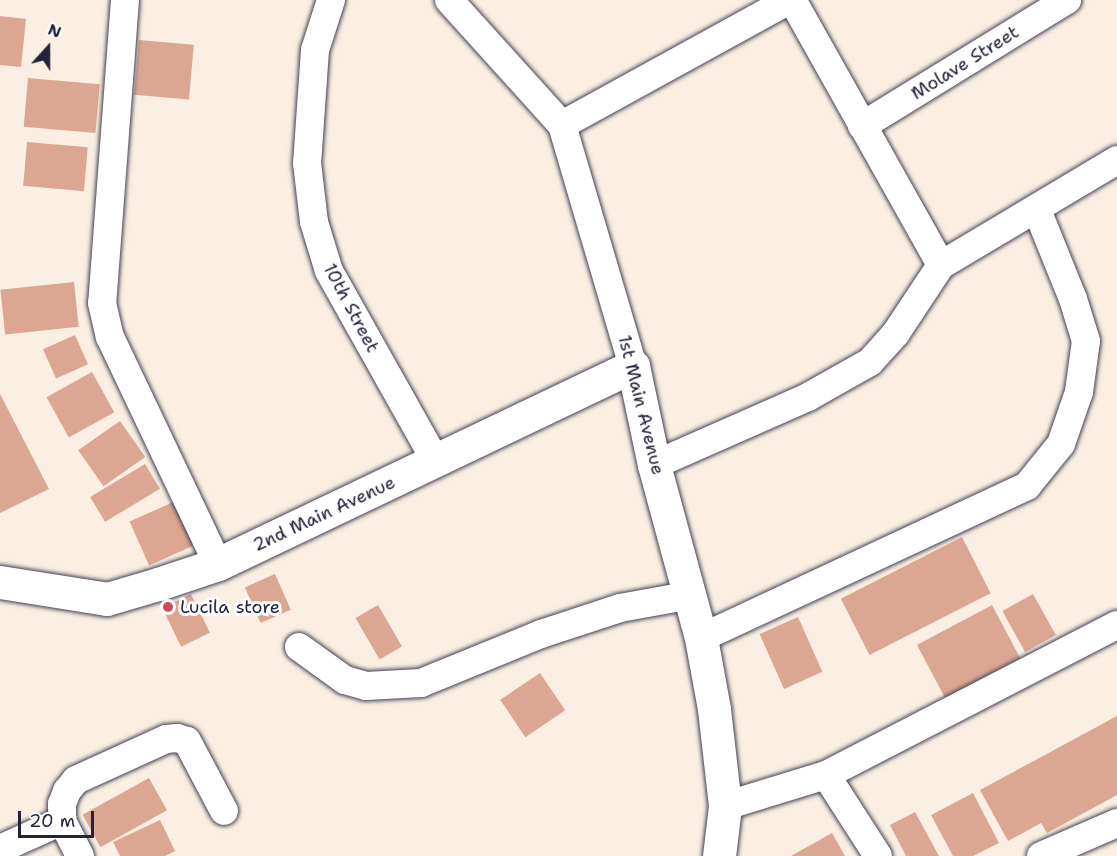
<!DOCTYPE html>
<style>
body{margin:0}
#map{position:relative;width:1117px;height:856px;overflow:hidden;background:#faefe2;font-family:"Shantell Sans",sans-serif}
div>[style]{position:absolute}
.building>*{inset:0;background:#dba793;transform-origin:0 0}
.roads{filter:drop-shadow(0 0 2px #424154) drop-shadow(0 0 2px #424154)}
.street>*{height:28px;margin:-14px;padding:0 14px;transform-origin:14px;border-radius:14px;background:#fff}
.secondary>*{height:33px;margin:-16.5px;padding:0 16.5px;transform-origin:16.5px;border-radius:16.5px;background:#fff}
.dots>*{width:16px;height:16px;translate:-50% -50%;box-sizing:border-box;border:3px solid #fff;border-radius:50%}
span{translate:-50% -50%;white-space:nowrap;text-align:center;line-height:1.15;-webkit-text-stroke:6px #fff;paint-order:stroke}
.street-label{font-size:18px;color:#22223b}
.poi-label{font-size:18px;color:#22223b}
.left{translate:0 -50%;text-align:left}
.north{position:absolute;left:18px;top:18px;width:60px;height:60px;-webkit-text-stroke:4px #fff;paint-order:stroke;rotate:21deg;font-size:16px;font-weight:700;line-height:24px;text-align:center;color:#22223b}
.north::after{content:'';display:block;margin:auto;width:21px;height:27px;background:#22223b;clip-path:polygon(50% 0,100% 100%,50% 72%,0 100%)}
.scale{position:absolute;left:18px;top:811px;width:76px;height:27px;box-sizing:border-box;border:3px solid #22223b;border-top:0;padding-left:8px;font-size:18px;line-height:21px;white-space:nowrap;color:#22223b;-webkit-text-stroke:4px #fff;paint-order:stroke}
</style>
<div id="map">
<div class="building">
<i style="clip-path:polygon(0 16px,26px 19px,21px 67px,0 65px)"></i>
<i style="left:139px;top:40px;width:55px;height:55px;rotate:5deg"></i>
<i style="left:28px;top:78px;width:72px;height:49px;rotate:5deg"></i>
<i style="left:27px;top:142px;width:61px;height:44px;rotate:5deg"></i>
<i style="left:74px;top:282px;width:45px;height:74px;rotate:84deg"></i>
<i style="left:75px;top:335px;width:32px;height:35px;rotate:66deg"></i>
<i style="left:92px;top:372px;width:46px;height:52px;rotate:61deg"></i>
<i style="clip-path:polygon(0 394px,49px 489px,0 513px)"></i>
<i style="left:120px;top:421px;width:44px;height:51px;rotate:55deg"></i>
<i style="left:145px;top:464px;width:29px;height:64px;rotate:59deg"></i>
<i style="left:178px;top:500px;width:48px;height:53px;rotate:66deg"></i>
<i style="left:962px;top:537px;width:63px;height:136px;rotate:63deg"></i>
<i style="left:275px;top:574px;width:39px;height:33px;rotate:66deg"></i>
<i style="left:191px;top:594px;width:43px;height:32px;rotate:64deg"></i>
<i style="left:1033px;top:594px;width:47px;height:35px;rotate:61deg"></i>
<i style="left:378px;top:605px;width:48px;height:26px;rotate:60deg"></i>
<i style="left:992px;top:605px;width:60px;height:85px;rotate:62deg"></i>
<i style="left:798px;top:617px;width:60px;height:42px;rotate:66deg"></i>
<i style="left:540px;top:673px;width:45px;height:48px;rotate:56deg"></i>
<i style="clip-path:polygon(1117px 716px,1117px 795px,1047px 833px,1041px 823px,1008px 841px,980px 790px)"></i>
<i style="left:149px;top:778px;width:37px;height:76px;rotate:61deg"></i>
<i style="clip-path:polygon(973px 793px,999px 843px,973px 856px,953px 856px,931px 815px)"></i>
<i style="clip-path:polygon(915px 812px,939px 856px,906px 856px,890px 825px)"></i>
<i style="clip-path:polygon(160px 820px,175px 851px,165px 856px,120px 856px,113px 842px)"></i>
<i style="clip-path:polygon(832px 833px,845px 856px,791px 856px)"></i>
</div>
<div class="roads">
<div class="street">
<i style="left:125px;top:0;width:304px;rotate:94.3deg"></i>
<i style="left:102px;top:303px;width:35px;rotate:77deg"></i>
<i style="left:110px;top:337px;width:251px;rotate:64.6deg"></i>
<i style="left:331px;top:0;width:52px;rotate:107.7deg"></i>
<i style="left:315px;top:50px;width:113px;rotate:94deg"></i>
<i style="left:307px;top:163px;width:59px;rotate:83.2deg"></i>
<i style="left:314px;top:222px;width:51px;rotate:73deg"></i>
<i style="left:329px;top:271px;width:219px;rotate:60.7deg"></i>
<i style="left:449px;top:0;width:169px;rotate:47.9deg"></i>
<i style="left:562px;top:125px;width:251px;rotate:73.6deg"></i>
<i style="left:562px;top:125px;width:259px;rotate:-28.8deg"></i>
<i style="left:862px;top:126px;width:241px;rotate:-31.6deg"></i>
<i style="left:941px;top:265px;width:205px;rotate:-30.8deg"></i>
<i style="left:654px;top:465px;width:168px;rotate:-23.8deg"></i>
<i style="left:808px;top:397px;width:71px;rotate:-29.4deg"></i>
<i style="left:870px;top:362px;width:39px;rotate:-48deg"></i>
<i style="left:896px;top:333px;width:82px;rotate:-56.5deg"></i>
<i style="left:941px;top:265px;width:304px;rotate:-119.3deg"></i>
<i style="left:701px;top:638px;width:360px;rotate:-25deg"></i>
<i style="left:1027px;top:486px;width:54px;rotate:-51deg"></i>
<i style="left:1061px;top:444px;width:55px;rotate:-70.9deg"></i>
<i style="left:1079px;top:392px;width:51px;rotate:-82.2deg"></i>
<i style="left:1086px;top:341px;width:44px;rotate:-107.2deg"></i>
<i style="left:1073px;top:299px;width:96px;rotate:-112deg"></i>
<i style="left:299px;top:647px;width:57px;rotate:35.7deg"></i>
<i style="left:345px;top:680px;width:22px;rotate:16deg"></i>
<i style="left:366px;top:686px;width:55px;rotate:-3.1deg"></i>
<i style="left:421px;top:683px;width:130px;rotate:-22.2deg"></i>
<i style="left:541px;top:634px;width:83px;rotate:-18.2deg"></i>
<i style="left:620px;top:608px;width:73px;rotate:-10.2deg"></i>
<i style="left:826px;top:775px;width:96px;rotate:57.3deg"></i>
<i style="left:725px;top:806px;width:106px;rotate:-17.1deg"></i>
<i style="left:826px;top:775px;width:327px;rotate:-27.3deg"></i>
<i style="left:0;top:849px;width:68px;rotate:-24.3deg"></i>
<i style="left:80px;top:856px;width:39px;rotate:-117deg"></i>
<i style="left:62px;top:821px;width:17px;rotate:-90deg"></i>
<i style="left:62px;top:804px;width:14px;rotate:-69deg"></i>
<i style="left:67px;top:791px;width:14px;rotate:-51deg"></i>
<i style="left:76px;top:780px;width:99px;rotate:-24.5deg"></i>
<i style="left:166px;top:739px;width:11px;rotate:-5deg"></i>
<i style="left:177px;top:738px;width:10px;rotate:17deg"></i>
<i style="left:187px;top:741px;width:79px;rotate:62.1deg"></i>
<i style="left:1041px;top:856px;width:83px;rotate:-23.5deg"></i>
</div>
<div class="secondary">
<i style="left:0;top:582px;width:108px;rotate:9deg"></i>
<i style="left:107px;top:599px;width:53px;rotate:-16.4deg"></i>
<i style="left:158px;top:584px;width:63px;rotate:-18.4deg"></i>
<i style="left:218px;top:564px;width:460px;rotate:-25.5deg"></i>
<i style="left:633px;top:366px;width:101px;rotate:78deg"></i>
<i style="left:654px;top:465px;width:179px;rotate:74.8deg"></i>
<i style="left:701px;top:638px;width:72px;rotate:79.6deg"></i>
<i style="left:714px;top:709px;width:98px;rotate:83.5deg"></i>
<i style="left:725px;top:806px;width:50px;rotate:96.8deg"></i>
</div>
</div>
<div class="dots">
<i style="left:168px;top:607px;background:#d1495b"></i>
</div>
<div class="street-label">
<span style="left:965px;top:63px;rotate:-32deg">Molave Street</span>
<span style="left:351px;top:308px;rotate:62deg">10th Street</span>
<span style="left:641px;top:405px;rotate:76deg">1st Main Avenue</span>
<span style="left:324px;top:514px;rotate:-25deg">2nd Main Avenue</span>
</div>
<div class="poi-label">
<span class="left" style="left:180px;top:607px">Lucila store</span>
</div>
<div class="north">N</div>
<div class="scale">20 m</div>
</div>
